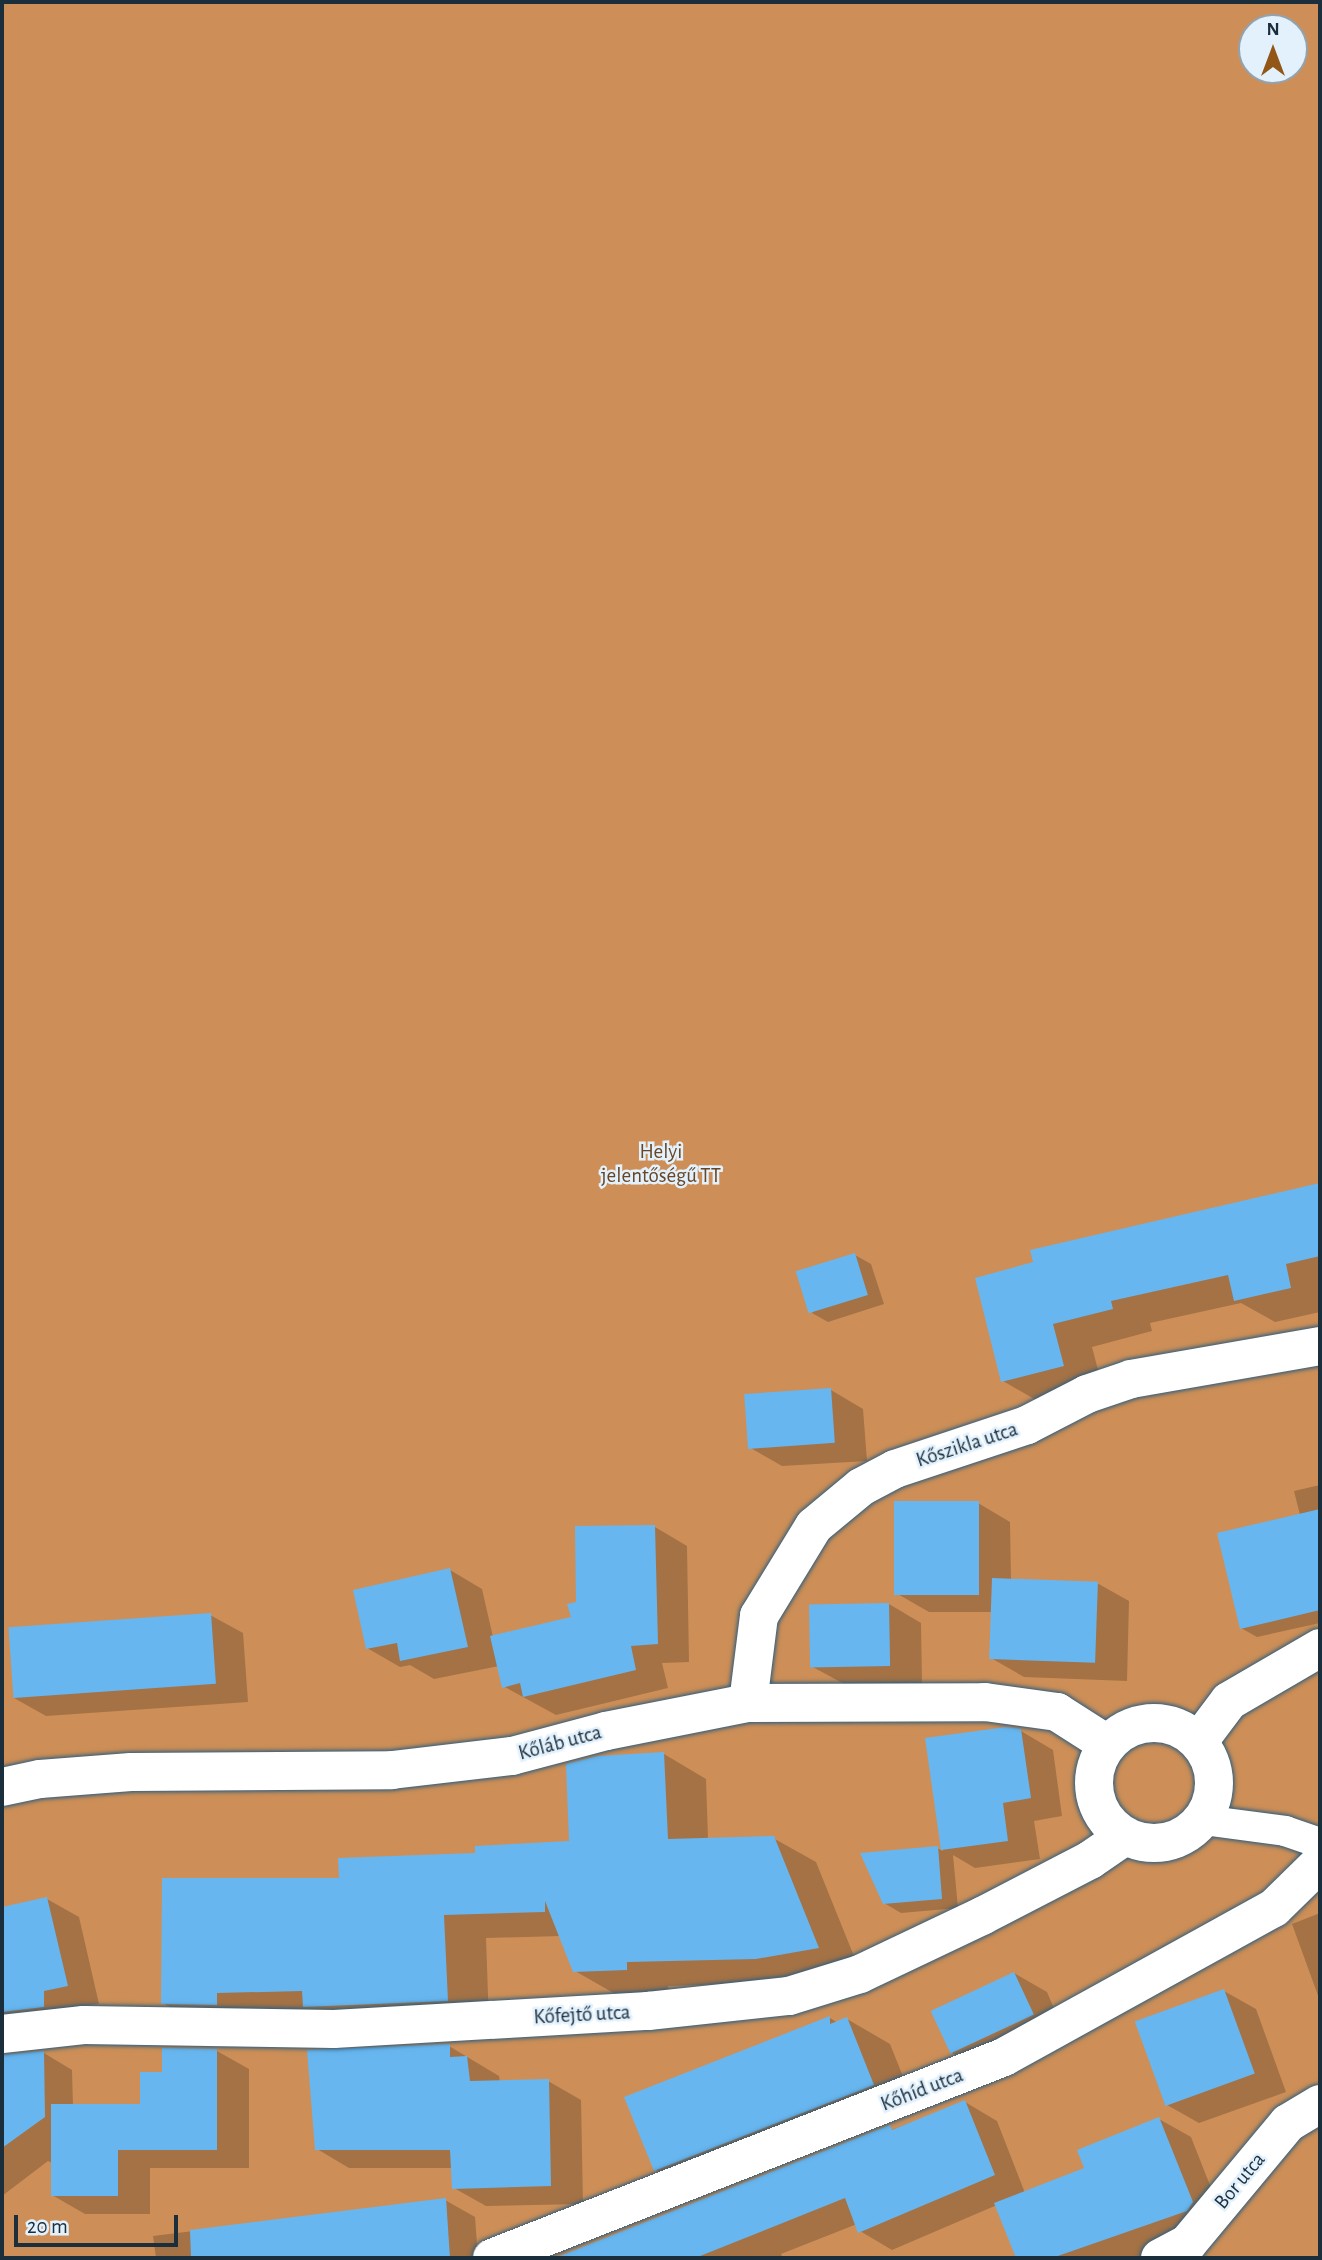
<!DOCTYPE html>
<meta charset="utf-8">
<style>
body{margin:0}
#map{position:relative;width:1322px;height:2260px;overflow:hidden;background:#a4d4f9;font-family:"Alegreya Sans",sans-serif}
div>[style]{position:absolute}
.green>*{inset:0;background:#cd8f57}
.shadow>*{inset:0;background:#0003}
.building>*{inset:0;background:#68b6ef;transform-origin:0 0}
.roads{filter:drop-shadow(0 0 2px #2f5c7c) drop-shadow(0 0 2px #2f5c7c)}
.lane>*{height:30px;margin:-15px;padding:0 15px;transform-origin:15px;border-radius:15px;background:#fff}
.street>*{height:38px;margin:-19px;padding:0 19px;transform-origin:19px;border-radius:19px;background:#fff}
.street>.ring{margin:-19px;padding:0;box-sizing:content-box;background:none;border:38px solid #fff;border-radius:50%}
span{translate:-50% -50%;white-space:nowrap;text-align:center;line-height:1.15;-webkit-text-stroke:5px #e2f1fc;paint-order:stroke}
.park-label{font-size:21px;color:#694524}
.street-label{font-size:21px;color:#1b2e3c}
.frame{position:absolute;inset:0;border:4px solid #1b2e3c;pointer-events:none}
.north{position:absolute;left:1238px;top:14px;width:70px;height:70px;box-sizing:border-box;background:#e2f1fc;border:2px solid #92a3af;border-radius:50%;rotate:0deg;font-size:19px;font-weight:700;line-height:28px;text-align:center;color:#1b2e3c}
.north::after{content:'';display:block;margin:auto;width:24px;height:32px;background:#925616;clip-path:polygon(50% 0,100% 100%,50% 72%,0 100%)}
.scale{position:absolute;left:14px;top:2215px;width:164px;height:32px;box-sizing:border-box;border:4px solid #1b2e3c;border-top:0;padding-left:9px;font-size:21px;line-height:24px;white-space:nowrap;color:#1b2e3c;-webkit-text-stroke:5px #e2f1fc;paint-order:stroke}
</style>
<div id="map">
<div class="green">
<i style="clip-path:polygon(evenodd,2px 2px,1320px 2px,1320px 2258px,2px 2258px,2px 2px,1252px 28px,1294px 28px,1294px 70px,1252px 70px,1252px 28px)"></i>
</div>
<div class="shadow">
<i style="clip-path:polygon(1320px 1184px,1320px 1312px,1275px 1322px,1241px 1303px,1150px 1323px,1152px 1331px,1092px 1347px,1103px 1389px,1043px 1404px,1003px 1381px,1035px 1263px,1032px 1252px)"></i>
<i style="clip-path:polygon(855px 1255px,871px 1264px,884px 1304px,828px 1322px,812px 1313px)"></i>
<i style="clip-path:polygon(831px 1390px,863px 1409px,867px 1461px,782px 1466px,749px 1447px)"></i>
<i style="clip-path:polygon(1320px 1485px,1320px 1623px,1257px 1637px,1241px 1628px,1300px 1515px,1294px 1491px)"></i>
<i style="clip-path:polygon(978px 1503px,1010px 1522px,1011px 1580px,1097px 1583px,1129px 1601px,1127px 1681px,1024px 1677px,991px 1658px,993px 1612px,929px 1612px,896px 1593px)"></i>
<i style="clip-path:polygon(655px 1527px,687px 1546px,689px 1662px,662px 1663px,668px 1688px,556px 1715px,503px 1686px,499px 1666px,434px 1679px,410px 1665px,400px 1667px,367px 1648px,450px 1570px,482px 1589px,493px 1637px,573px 1619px,577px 1603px)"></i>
<i style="clip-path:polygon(889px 1604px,921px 1623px,922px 1683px,844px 1684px,811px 1666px)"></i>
<i style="clip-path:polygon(210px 1615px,243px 1633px,248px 1702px,46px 1716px,14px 1698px)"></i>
<i style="clip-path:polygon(1021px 1731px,1053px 1750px,1062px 1816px,1034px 1821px,1040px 1859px,975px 1868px,953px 1855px,958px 1908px,901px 1913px,884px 1903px,937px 1848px,943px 1851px,927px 1739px)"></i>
<i style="clip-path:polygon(664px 1754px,706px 1779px,708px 1839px,773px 1838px,816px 1862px,860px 1971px,799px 1982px,668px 1986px,669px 1993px,617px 1995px,575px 1971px,561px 1936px,486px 1938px,489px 2024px,205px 2028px,163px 2003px,340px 1879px,571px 1843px)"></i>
<i style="clip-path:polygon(47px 1899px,79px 1917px,99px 2004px,2px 2016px,2px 1909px)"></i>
<i style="clip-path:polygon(1320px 1913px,1320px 2001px,1292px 1924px)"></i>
<i style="clip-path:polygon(1014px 1973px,1047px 1992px,1065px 2034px,984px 2072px,952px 2053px)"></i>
<i style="clip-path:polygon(1224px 1991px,1256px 2009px,1286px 2092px,1199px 2123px,1167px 2105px)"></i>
<i style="clip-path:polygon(830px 2018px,838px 2023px,847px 2019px,890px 2044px,916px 2109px,699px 2195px,656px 2170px)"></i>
<i style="clip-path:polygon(449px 2046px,499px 2076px,500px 2082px,548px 2081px,581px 2100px,583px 2204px,486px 2206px,454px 2188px,452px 2168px,349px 2168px,317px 2149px)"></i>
<i style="clip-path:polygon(217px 2051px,249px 2069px,249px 2168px,150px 2168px,150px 2214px,85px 2214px,52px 2195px,52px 2163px,48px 2161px,2px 2196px,2px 2055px,44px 2053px,72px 2070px,73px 2106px,141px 2106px,164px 2074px)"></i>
<i style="clip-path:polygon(965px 2102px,997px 2121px,1025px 2193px,1087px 2169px,1159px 2119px,1191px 2137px,1224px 2221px,1146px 2258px,1018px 2258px,997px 2205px,892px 2250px,860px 2231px,857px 2224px,781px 2254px,783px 2258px,567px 2258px,566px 2254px)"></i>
<i style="clip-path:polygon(445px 2200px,475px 2217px,478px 2258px,156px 2258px,153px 2236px)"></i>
</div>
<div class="building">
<i style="clip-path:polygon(1320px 1183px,1320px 1256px,1286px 1264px,1291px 1288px,1234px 1301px,1228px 1275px,1111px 1301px,1113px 1309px,1053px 1324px,1064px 1366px,1001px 1382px,975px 1278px,1033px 1262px,1030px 1250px)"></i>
<i style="left:855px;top:1253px;width:44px;height:62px;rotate:73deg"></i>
<i style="left:831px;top:1388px;width:55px;height:87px;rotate:86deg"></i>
<i style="left:979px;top:1501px;width:94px;height:85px;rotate:90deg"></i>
<i style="clip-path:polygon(1320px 1509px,1320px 1610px,1240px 1629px,1217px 1533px)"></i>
<i style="clip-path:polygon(655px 1525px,658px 1644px,631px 1646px,636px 1670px,523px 1697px,520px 1683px,502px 1688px,490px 1636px,571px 1617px,567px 1604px,576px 1602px,575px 1526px)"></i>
<i style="clip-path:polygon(450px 1568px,468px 1647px,400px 1661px,397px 1643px,366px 1649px,353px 1590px)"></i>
<i style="left:992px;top:1578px;width:106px;height:81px;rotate:2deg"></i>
<i style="left:889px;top:1603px;width:63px;height:80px;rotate:89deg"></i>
<i style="left:211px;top:1613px;width:71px;height:203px;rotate:86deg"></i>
<i style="clip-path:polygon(1006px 1727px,1021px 1729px,1031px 1798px,1003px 1803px,1008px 1841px,941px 1850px,925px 1738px)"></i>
<i style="clip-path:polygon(664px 1752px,668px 1839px,774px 1836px,819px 1948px,756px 1959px,627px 1962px,627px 1970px,573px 1972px,545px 1901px,545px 1912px,444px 1915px,448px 2001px,303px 2007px,302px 1991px,217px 1993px,217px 2005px,161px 2004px,162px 1878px,339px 1878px,338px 1858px,475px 1853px,475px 1846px,569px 1841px,566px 1764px,598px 1756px)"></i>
<i style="clip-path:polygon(938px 1846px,942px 1899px,883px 1904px,860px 1853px)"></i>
<i style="clip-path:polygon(47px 1897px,68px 1986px,44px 1991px,44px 2007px,2px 2012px,2px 1907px)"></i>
<i style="left:1014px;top:1972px;width:47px;height:92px;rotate:65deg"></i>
<i style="left:1224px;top:1989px;width:90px;height:95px;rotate:70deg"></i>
<i style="clip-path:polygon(830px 2016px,830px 2024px,847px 2017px,874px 2085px,654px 2171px,624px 2097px)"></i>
<i style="clip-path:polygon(450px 2044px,450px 2057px,467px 2056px,470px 2081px,549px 2079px,551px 2186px,452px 2189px,450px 2150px,315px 2150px,307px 2050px)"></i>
<i style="clip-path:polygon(162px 2048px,217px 2049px,217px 2150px,118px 2150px,118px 2196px,51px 2196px,51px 2104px,140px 2104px,140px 2072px,162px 2072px)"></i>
<i style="clip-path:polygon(44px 2051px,45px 2117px,2px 2148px,2px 2055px)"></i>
<i style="clip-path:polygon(965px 2100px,995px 2175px,858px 2233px,845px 2198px,695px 2258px,555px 2258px,890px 2125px,892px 2130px)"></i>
<i style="clip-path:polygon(1159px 2117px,1193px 2202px,1187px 2211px,1052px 2258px,1016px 2258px,994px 2203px,1084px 2168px,1077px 2150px)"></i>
<i style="clip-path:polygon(446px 2198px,450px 2258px,191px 2258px,190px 2230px)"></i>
</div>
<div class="roads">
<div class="lane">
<i style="left:1203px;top:1820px;width:83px;rotate:7.6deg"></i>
<i style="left:1285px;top:1831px;width:37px;rotate:19deg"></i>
</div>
<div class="street">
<i style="left:748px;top:1703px;width:88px;rotate:-82.8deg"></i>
<i style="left:759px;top:1616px;width:105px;rotate:-58.6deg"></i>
<i style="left:814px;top:1526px;width:61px;rotate:-39.7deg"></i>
<i style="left:861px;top:1487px;width:38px;rotate:-28deg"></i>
<i style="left:895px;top:1469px;width:139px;rotate:-18.4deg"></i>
<i style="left:1027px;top:1425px;width:68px;rotate:-27.3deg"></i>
<i style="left:1087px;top:1394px;width:46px;rotate:-18.8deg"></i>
<i style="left:1131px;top:1379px;width:192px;rotate:-9.9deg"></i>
<i class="ring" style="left:1094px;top:1723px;width:82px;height:82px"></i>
<i style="left:1199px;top:1741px;width:50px;rotate:-53.1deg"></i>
<i style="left:1229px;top:1701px;width:105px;rotate:-30.2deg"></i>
<i style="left:2px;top:1787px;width:39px;rotate:-12deg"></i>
<i style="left:40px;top:1779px;width:91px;rotate:-4.4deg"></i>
<i style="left:131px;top:1772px;width:261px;rotate:-0.4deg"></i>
<i style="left:392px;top:1770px;width:121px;rotate:-6.7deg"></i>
<i style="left:512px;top:1756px;width:97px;rotate:-14.9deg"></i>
<i style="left:606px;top:1731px;width:145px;rotate:-11.2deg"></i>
<i style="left:748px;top:1703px;width:237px;rotate:-0.2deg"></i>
<i style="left:985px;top:1702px;width:73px;rotate:7.9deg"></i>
<i style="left:1057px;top:1712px;width:59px;rotate:32.6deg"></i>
<i style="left:2px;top:2034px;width:82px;rotate:-6.3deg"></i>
<i style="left:84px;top:2025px;width:250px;rotate:0.9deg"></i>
<i style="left:334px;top:2029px;width:315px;rotate:-3.3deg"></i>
<i style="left:648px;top:2011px;width:142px;rotate:-6.1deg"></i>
<i style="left:789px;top:1996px;width:74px;rotate:-17.2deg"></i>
<i style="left:860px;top:1974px;width:135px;rotate:-25.4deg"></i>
<i style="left:982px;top:1916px;width:122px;rotate:-27.4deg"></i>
<i style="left:1090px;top:1860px;width:42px;rotate:-34.4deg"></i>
<i style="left:492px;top:2258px;width:550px;rotate:-21.43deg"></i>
<i style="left:1004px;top:2057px;width:308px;rotate:-28.9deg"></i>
<i style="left:1274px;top:1908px;width:64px;rotate:-44.4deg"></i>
<i style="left:1160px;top:2258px;width:32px;rotate:-28deg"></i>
<i style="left:1188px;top:2243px;width:156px;rotate:-50.2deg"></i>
<i style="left:1288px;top:2123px;width:37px;rotate:-31deg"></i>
</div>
</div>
<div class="park-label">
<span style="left:661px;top:1164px">Helyi<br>jelentőségű TT</span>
</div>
<div class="street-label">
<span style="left:967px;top:1445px;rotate:-18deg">Kőszikla utca</span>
<span style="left:560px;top:1743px;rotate:-15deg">Kőláb utca</span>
<span style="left:582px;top:2015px;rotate:-3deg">Kőfejtő utca</span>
<span style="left:922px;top:2090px;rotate:-21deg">Kőhíd utca</span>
<span style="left:1240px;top:2181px;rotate:-50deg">Bor utca</span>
</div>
<div class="frame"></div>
<div class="north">N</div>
<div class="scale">20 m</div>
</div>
